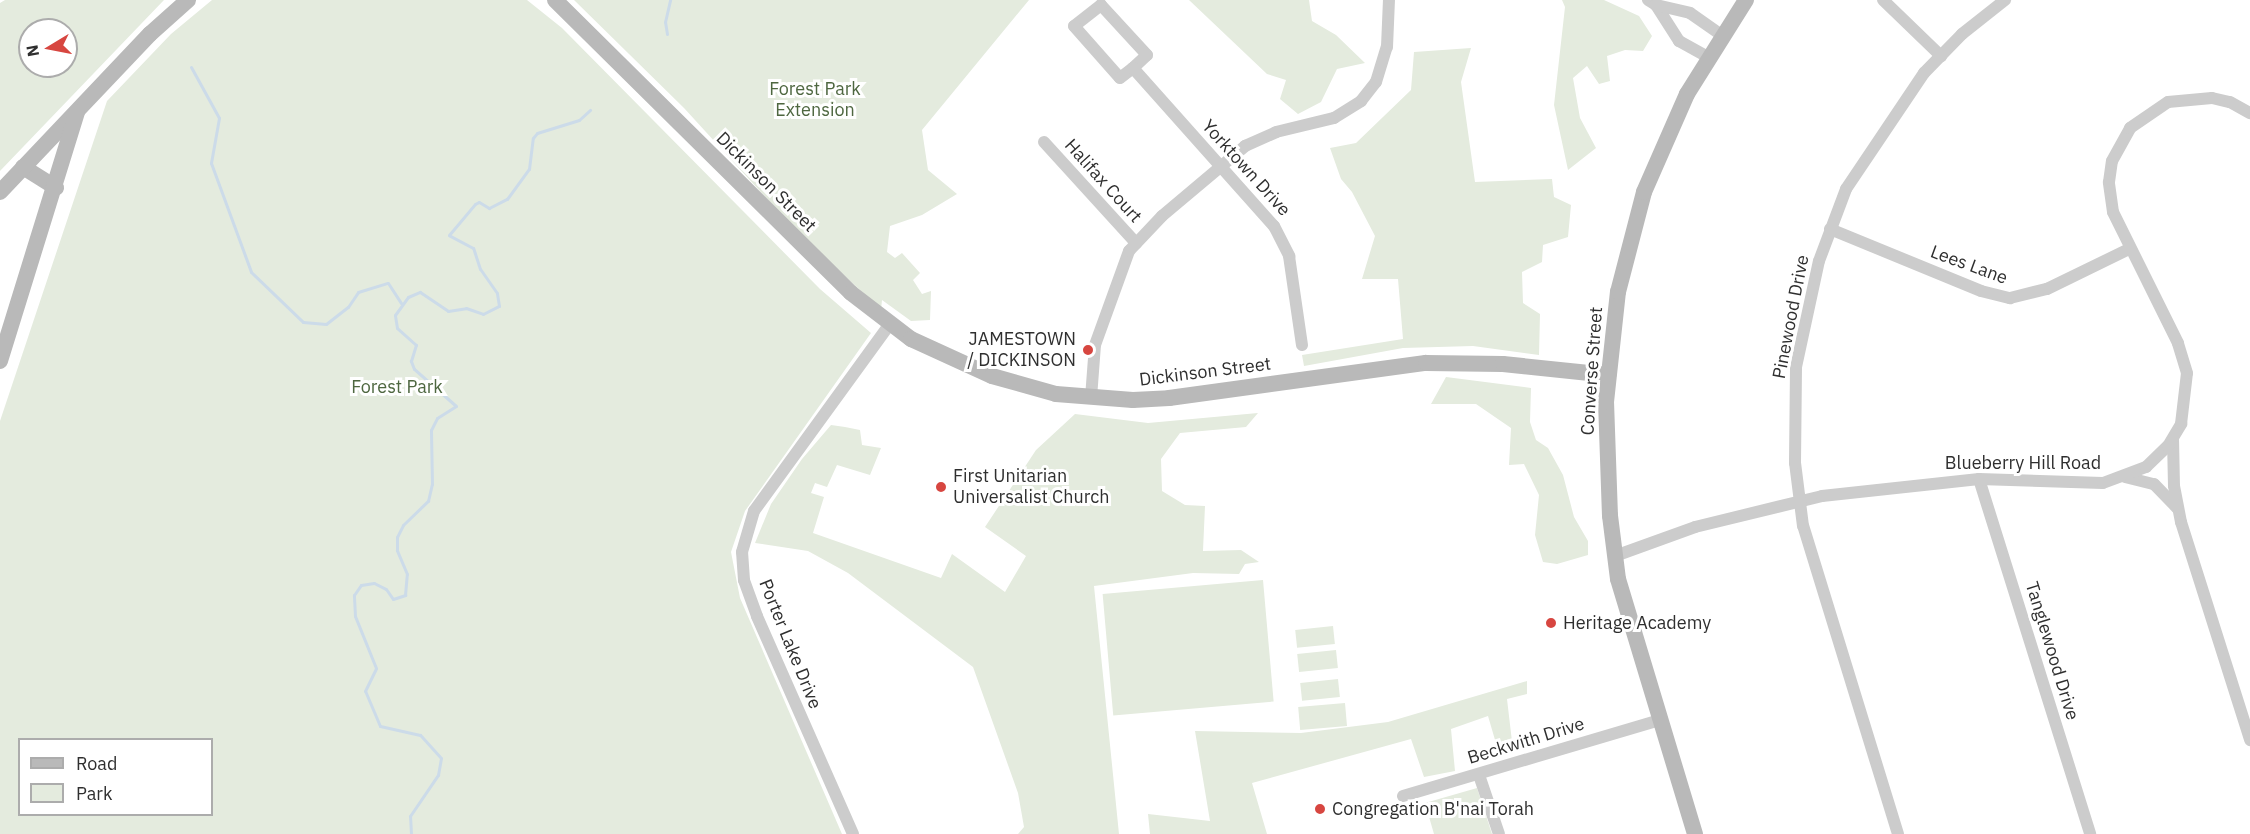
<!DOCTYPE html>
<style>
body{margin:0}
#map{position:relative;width:2250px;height:834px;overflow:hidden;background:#fff;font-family:"IBM Plex Sans",sans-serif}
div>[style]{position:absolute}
.green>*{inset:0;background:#e4ebde;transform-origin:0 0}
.stream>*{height:3px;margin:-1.5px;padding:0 1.5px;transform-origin:1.5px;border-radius:1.5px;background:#ccdbe9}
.street>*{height:12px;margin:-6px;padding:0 6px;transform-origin:6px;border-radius:6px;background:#ccc}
.secondary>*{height:16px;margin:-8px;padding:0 8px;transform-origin:8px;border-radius:8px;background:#b9b9b9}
.dots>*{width:16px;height:16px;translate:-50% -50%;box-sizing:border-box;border:3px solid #fff;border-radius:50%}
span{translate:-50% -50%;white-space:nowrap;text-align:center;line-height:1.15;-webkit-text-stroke:6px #fff;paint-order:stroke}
.park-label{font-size:18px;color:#4e6740}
.street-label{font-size:18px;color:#2f2f2f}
.poi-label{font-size:18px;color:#2f2f2f}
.right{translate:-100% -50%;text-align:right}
.left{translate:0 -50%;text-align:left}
.legend{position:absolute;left:18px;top:738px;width:195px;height:78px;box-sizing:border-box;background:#fff;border:2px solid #acacac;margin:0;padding:8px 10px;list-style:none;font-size:18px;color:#2f2f2f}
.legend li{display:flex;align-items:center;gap:12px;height:30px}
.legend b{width:30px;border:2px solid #acacac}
.north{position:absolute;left:18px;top:18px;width:60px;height:60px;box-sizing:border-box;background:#fff;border:2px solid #acacac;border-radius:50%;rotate:260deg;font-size:16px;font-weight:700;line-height:24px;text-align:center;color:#2f2f2f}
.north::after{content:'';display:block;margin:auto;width:21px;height:27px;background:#d74640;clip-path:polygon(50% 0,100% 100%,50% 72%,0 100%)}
</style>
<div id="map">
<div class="green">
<i style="clip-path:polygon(evenodd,5px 0,164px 0,0 171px,0 3px,5px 0,30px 30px,66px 30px,66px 66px,30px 66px,30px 30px)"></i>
<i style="clip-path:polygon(evenodd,212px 0,527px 0,562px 28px,820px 289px,871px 333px,745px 511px,731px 552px,740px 598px,842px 834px,0 834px,0 421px,107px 101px,171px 34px,212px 0,20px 740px,212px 740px,212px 814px,20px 814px,20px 740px)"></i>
<i style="clip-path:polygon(574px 0,1029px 0,922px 130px,928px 170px,957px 194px,922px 215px,890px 226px,887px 252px,895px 258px,902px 253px,920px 273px,913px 280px,922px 294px,931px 291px,930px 320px,911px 321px,882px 300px,881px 310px,792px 226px,684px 108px)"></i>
<i style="clip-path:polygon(1189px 0,1309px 0,1312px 21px,1336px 35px,1365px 63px,1337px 69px,1321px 102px,1298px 114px,1280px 99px,1286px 80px,1267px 74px)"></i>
<i style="clip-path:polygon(1562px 0,1604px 0,1639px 16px,1652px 36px,1643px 51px,1625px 50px,1607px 56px,1610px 81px,1599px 84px,1587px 66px,1573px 78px,1580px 118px,1596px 148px,1568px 170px,1554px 105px,1565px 7px)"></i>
<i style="clip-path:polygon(1471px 48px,1461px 82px,1475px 182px,1552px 179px,1554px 197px,1571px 205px,1568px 237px,1543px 245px,1542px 262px,1522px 272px,1523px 303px,1540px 314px,1539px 355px,1473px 346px,1403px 348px,1304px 366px,1302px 355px,1403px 339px,1398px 279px,1362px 279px,1375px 236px,1352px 192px,1341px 179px,1330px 148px,1356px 143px,1411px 90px,1414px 52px)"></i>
<i style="clip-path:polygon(1446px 377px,1531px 388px,1530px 422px,1536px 440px,1548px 448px,1563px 475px,1574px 517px,1588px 541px,1588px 555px,1557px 564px,1543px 562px,1535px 535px,1539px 495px,1524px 464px,1509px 465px,1511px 428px,1476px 404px,1431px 404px)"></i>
<i style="clip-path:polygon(1258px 413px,1246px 427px,1180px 433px,1161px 459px,1162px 491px,1185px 505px,1205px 506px,1203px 551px,1241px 550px,1259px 562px,1245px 564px,1239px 574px,1193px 573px,1094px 586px,1119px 834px,1018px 834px,1024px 827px,1018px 793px,973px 667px,848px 573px,808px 551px,755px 543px,771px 504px,802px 459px,831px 425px,845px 427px,860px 430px,862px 445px,881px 448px,870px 475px,837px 465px,827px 487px,815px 483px,811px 493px,824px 497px,813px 533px,941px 578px,952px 554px,1005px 592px,1026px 556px,985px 527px,1036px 450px,1075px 414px,1148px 423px)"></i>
<i style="left:1263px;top:580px;width:122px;height:161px;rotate:85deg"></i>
<i style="left:1333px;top:626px;width:18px;height:38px;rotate:84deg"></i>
<i style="left:1336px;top:650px;width:18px;height:39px;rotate:84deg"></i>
<i style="left:1338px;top:679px;width:18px;height:38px;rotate:84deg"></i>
<i style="clip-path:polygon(1527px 681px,1527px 694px,1507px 699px,1513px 750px,1500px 757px,1488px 716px,1451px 729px,1455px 771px,1424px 777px,1411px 739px,1252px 783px,1267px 834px,1150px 834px,1148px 814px,1210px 821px,1195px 731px,1301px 733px,1388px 722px)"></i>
<i style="left:1345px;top:703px;width:23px;height:47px;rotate:85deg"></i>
<i style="clip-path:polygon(1477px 788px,1492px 834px,1434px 834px,1425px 803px)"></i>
</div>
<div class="stream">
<i style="left:667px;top:34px;width:12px;rotate:-99deg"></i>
<i style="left:665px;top:22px;width:23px;rotate:-77deg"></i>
<i style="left:191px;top:67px;width:58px;rotate:61.2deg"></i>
<i style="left:219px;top:118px;width:46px;rotate:100.1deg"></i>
<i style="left:211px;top:163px;width:116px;rotate:69.8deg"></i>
<i style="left:251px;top:272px;width:72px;rotate:43.9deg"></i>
<i style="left:303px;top:322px;width:23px;rotate:5deg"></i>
<i style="left:326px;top:324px;width:28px;rotate:-38deg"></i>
<i style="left:348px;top:307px;width:18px;rotate:-56deg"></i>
<i style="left:358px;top:292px;width:31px;rotate:-17deg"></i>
<i style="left:388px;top:283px;width:24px;rotate:57deg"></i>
<i style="left:411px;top:834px;width:18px;rotate:-93deg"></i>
<i style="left:410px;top:816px;width:50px;rotate:-55.7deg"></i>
<i style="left:438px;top:775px;width:17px;rotate:-80deg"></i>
<i style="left:441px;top:758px;width:31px;rotate:-132deg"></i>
<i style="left:420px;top:735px;width:41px;rotate:-167.3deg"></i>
<i style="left:380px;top:726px;width:38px;rotate:-113deg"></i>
<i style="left:365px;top:691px;width:25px;rotate:-64deg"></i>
<i style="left:376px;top:668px;width:56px;rotate:-112deg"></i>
<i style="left:355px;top:616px;width:21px;rotate:-93deg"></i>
<i style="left:354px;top:595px;width:12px;rotate:-55deg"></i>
<i style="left:361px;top:585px;width:13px;rotate:-9deg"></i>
<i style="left:374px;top:583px;width:13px;rotate:27deg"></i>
<i style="left:386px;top:589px;width:12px;rotate:55deg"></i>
<i style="left:393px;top:599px;width:13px;rotate:-18deg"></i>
<i style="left:405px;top:595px;width:21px;rotate:-85deg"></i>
<i style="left:407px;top:574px;width:26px;rotate:-113deg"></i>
<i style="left:397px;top:550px;width:13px;rotate:-90deg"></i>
<i style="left:397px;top:537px;width:13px;rotate:-63deg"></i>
<i style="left:403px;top:525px;width:35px;rotate:-44deg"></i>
<i style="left:428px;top:501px;width:17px;rotate:-77deg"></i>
<i style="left:432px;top:484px;width:54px;rotate:-91.1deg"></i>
<i style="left:431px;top:430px;width:13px;rotate:-63deg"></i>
<i style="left:437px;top:418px;width:22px;rotate:-32deg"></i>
<i style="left:456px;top:406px;width:56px;rotate:-138.6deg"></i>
<i style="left:414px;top:369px;width:9px;rotate:-111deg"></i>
<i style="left:411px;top:361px;width:17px;rotate:-73deg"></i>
<i style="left:416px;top:345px;width:25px;rotate:-138deg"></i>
<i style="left:397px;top:328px;width:13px;rotate:-99deg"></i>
<i style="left:395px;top:315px;width:22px;rotate:-54deg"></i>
<i style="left:408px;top:297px;width:13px;rotate:-23deg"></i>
<i style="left:420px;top:292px;width:34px;rotate:34deg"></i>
<i style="left:448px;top:311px;width:18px;rotate:-9deg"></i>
<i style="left:466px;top:308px;width:18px;rotate:19deg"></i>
<i style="left:483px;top:314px;width:18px;rotate:-27deg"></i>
<i style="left:499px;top:306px;width:13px;rotate:-99deg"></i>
<i style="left:497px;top:293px;width:29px;rotate:-125deg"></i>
<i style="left:480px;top:269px;width:22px;rotate:-108deg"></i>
<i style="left:473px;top:248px;width:27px;rotate:-152deg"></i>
<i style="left:449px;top:235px;width:40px;rotate:-50deg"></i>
<i style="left:475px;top:204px;width:4px;rotate:-27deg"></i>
<i style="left:479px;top:202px;width:12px;rotate:31deg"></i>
<i style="left:489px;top:208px;width:20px;rotate:-27deg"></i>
<i style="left:507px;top:199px;width:37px;rotate:-54deg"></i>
<i style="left:529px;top:169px;width:31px;rotate:-83deg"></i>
<i style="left:533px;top:138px;width:6px;rotate:-51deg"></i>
<i style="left:537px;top:133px;width:44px;rotate:-17.2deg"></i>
<i style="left:579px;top:120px;width:15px;rotate:-42deg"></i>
</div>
<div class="street">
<i style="left:1648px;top:0;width:9px;rotate:32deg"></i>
<i style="left:1656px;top:5px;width:43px;rotate:57.4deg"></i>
<i style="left:1679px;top:41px;width:33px;rotate:29deg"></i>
<i style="left:1883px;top:0;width:81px;rotate:44deg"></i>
<i style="left:1656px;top:5px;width:35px;rotate:13deg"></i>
<i style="left:1690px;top:13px;width:39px;rotate:35deg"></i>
<i style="left:1133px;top:68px;width:19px;rotate:-43deg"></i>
<i style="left:1147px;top:55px;width:68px;rotate:-132.6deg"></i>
<i style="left:1101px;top:5px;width:34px;rotate:142deg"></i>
<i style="left:1074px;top:26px;width:69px;rotate:48.5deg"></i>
<i style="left:1120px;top:78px;width:16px;rotate:-38deg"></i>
<i style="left:1133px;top:68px;width:212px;rotate:48.3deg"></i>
<i style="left:1274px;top:226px;width:34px;rotate:63deg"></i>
<i style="left:1289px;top:256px;width:90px;rotate:81.7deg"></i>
<i style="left:1044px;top:142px;width:137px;rotate:47.7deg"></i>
<i style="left:1830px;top:229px;width:163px;rotate:22.3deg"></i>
<i style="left:1981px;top:291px;width:30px;rotate:14deg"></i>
<i style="left:2010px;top:298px;width:38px;rotate:-14deg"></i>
<i style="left:2047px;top:289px;width:91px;rotate:-26deg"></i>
<i style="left:1091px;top:398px;width:53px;rotate:-85.7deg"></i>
<i style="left:1095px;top:345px;width:100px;rotate:-70.1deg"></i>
<i style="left:1129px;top:251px;width:48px;rotate:-46.7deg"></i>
<i style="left:1162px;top:216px;width:109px;rotate:-40.1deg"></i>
<i style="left:1245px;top:146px;width:34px;rotate:-24deg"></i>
<i style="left:1276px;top:132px;width:60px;rotate:-13.6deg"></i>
<i style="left:1334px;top:118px;width:32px;rotate:-32deg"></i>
<i style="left:1361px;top:101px;width:24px;rotate:-52deg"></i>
<i style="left:1376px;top:82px;width:37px;rotate:-73deg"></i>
<i style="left:1387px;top:47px;width:47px;rotate:-87.6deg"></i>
<i style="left:2173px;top:439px;width:47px;rotate:88.8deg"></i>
<i style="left:2174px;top:486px;width:37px;rotate:79deg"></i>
<i style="left:2181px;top:522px;width:229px;rotate:72.4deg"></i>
<i style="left:2125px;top:477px;width:30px;rotate:14deg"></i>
<i style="left:2154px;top:484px;width:33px;rotate:46deg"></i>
<i style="left:1979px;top:479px;width:372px;rotate:72.6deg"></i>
<i style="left:1615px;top:556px;width:85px;rotate:-19.9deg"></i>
<i style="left:1695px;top:527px;width:131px;rotate:-13.7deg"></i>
<i style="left:1822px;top:496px;width:158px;rotate:-6.2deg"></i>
<i style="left:1979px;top:479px;width:124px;rotate:1.8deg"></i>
<i style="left:2103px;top:483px;width:46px;rotate:-20.4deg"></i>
<i style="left:2146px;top:467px;width:30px;rotate:-44deg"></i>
<i style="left:2168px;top:446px;width:26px;rotate:-59deg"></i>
<i style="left:2181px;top:424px;width:51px;rotate:-83.3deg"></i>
<i style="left:2187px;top:373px;width:31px;rotate:-107deg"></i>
<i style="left:2178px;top:343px;width:146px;rotate:-116.4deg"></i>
<i style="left:2113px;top:212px;width:30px;rotate:-98deg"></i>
<i style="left:2109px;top:182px;width:21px;rotate:-82deg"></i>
<i style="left:2112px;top:161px;width:38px;rotate:-61deg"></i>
<i style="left:2130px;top:128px;width:46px;rotate:-34.4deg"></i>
<i style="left:2168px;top:102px;width:44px;rotate:-5.2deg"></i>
<i style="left:2212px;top:98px;width:18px;rotate:13deg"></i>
<i style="left:2230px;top:102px;width:23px;rotate:29deg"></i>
<i style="left:1479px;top:775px;width:62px;rotate:71.3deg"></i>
<i style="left:1403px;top:796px;width:267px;rotate:-16.5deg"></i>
<i style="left:853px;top:834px;width:238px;rotate:-113.8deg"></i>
<i style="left:757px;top:616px;width:38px;rotate:-110deg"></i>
<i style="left:744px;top:580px;width:28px;rotate:-94deg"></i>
<i style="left:742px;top:552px;width:43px;rotate:-73.7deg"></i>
<i style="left:754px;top:511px;width:231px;rotate:-54deg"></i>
<i style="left:1898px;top:834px;width:322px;rotate:-107.1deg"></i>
<i style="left:1803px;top:526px;width:64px;rotate:-97.2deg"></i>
<i style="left:1795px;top:463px;width:96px;rotate:-89.4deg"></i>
<i style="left:1796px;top:367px;width:108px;rotate:-77.8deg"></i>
<i style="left:1819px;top:261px;width:77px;rotate:-69.4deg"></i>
<i style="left:1846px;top:189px;width:140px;rotate:-56.1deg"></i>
<i style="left:1924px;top:73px;width:54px;rotate:-45.7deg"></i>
<i style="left:1962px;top:34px;width:55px;rotate:-38.3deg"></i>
</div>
<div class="secondary">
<i style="left:555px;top:0;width:416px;rotate:44.7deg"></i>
<i style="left:851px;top:293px;width:76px;rotate:37.5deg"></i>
<i style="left:911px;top:339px;width:89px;rotate:24.6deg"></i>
<i style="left:992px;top:376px;width:66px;rotate:15.7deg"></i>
<i style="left:1056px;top:394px;width:77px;rotate:4.5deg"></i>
<i style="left:1133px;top:400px;width:36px;rotate:-3deg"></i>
<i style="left:1169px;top:398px;width:259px;rotate:-7.8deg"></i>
<i style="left:1426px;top:363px;width:77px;rotate:0.7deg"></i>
<i style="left:1503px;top:364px;width:106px;rotate:6deg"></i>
<i style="left:23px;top:167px;width:39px;rotate:32deg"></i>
<i style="left:0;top:192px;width:218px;rotate:-46.5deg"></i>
<i style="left:150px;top:34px;width:51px;rotate:-41.8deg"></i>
<i style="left:0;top:361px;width:260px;rotate:-72.8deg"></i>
<i style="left:1695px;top:834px;width:266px;rotate:-106.8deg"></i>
<i style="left:1618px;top:579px;width:64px;rotate:-97.2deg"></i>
<i style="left:1610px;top:516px;width:114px;rotate:-92deg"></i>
<i style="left:1606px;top:402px;width:111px;rotate:-83.8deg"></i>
<i style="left:1618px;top:292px;width:103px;rotate:-75.4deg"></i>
<i style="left:1644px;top:192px;width:107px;rotate:-66.3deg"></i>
<i style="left:1687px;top:94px;width:111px;rotate:-57.9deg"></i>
</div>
<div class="dots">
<i style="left:1088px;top:350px;background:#d74640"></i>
<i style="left:941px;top:487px;background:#d74640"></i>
<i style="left:1551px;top:623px;background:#d74640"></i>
<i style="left:1320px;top:809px;background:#d74640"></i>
</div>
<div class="park-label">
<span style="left:815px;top:100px">Forest Park<br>Extension</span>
<span style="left:397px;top:387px">Forest Park</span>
</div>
<div class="street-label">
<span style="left:1246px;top:168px;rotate:48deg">Yorktown Drive</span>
<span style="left:1103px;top:181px;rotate:48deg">Halifax Court</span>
<span style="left:766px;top:182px;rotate:45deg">Dickinson Street</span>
<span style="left:1969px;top:265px;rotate:20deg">Lees Lane</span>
<span style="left:1791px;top:317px;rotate:-79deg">Pinewood Drive</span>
<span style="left:1592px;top:371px;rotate:-86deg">Converse Street</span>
<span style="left:1205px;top:372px;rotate:-7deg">Dickinson Street</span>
<span style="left:2023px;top:463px">Blueberry Hill Road</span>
<span style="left:790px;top:644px;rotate:68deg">Porter Lake Drive</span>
<span style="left:2052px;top:651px;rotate:73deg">Tanglewood Drive</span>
<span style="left:1526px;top:741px;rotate:-17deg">Beckwith Drive</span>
</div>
<div class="poi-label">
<span class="right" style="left:1076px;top:350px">JAMESTOWN<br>/ DICKINSON</span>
<span class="left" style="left:953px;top:487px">First Unitarian<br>Universalist Church</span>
<span class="left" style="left:1563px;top:623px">Heritage Academy</span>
<span class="left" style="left:1332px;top:809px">Congregation B'nai Torah</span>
</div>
<ul class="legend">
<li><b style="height:8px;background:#b9b9b9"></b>Road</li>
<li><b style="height:16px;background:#e4ebde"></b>Park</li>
</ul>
<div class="north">N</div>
</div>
